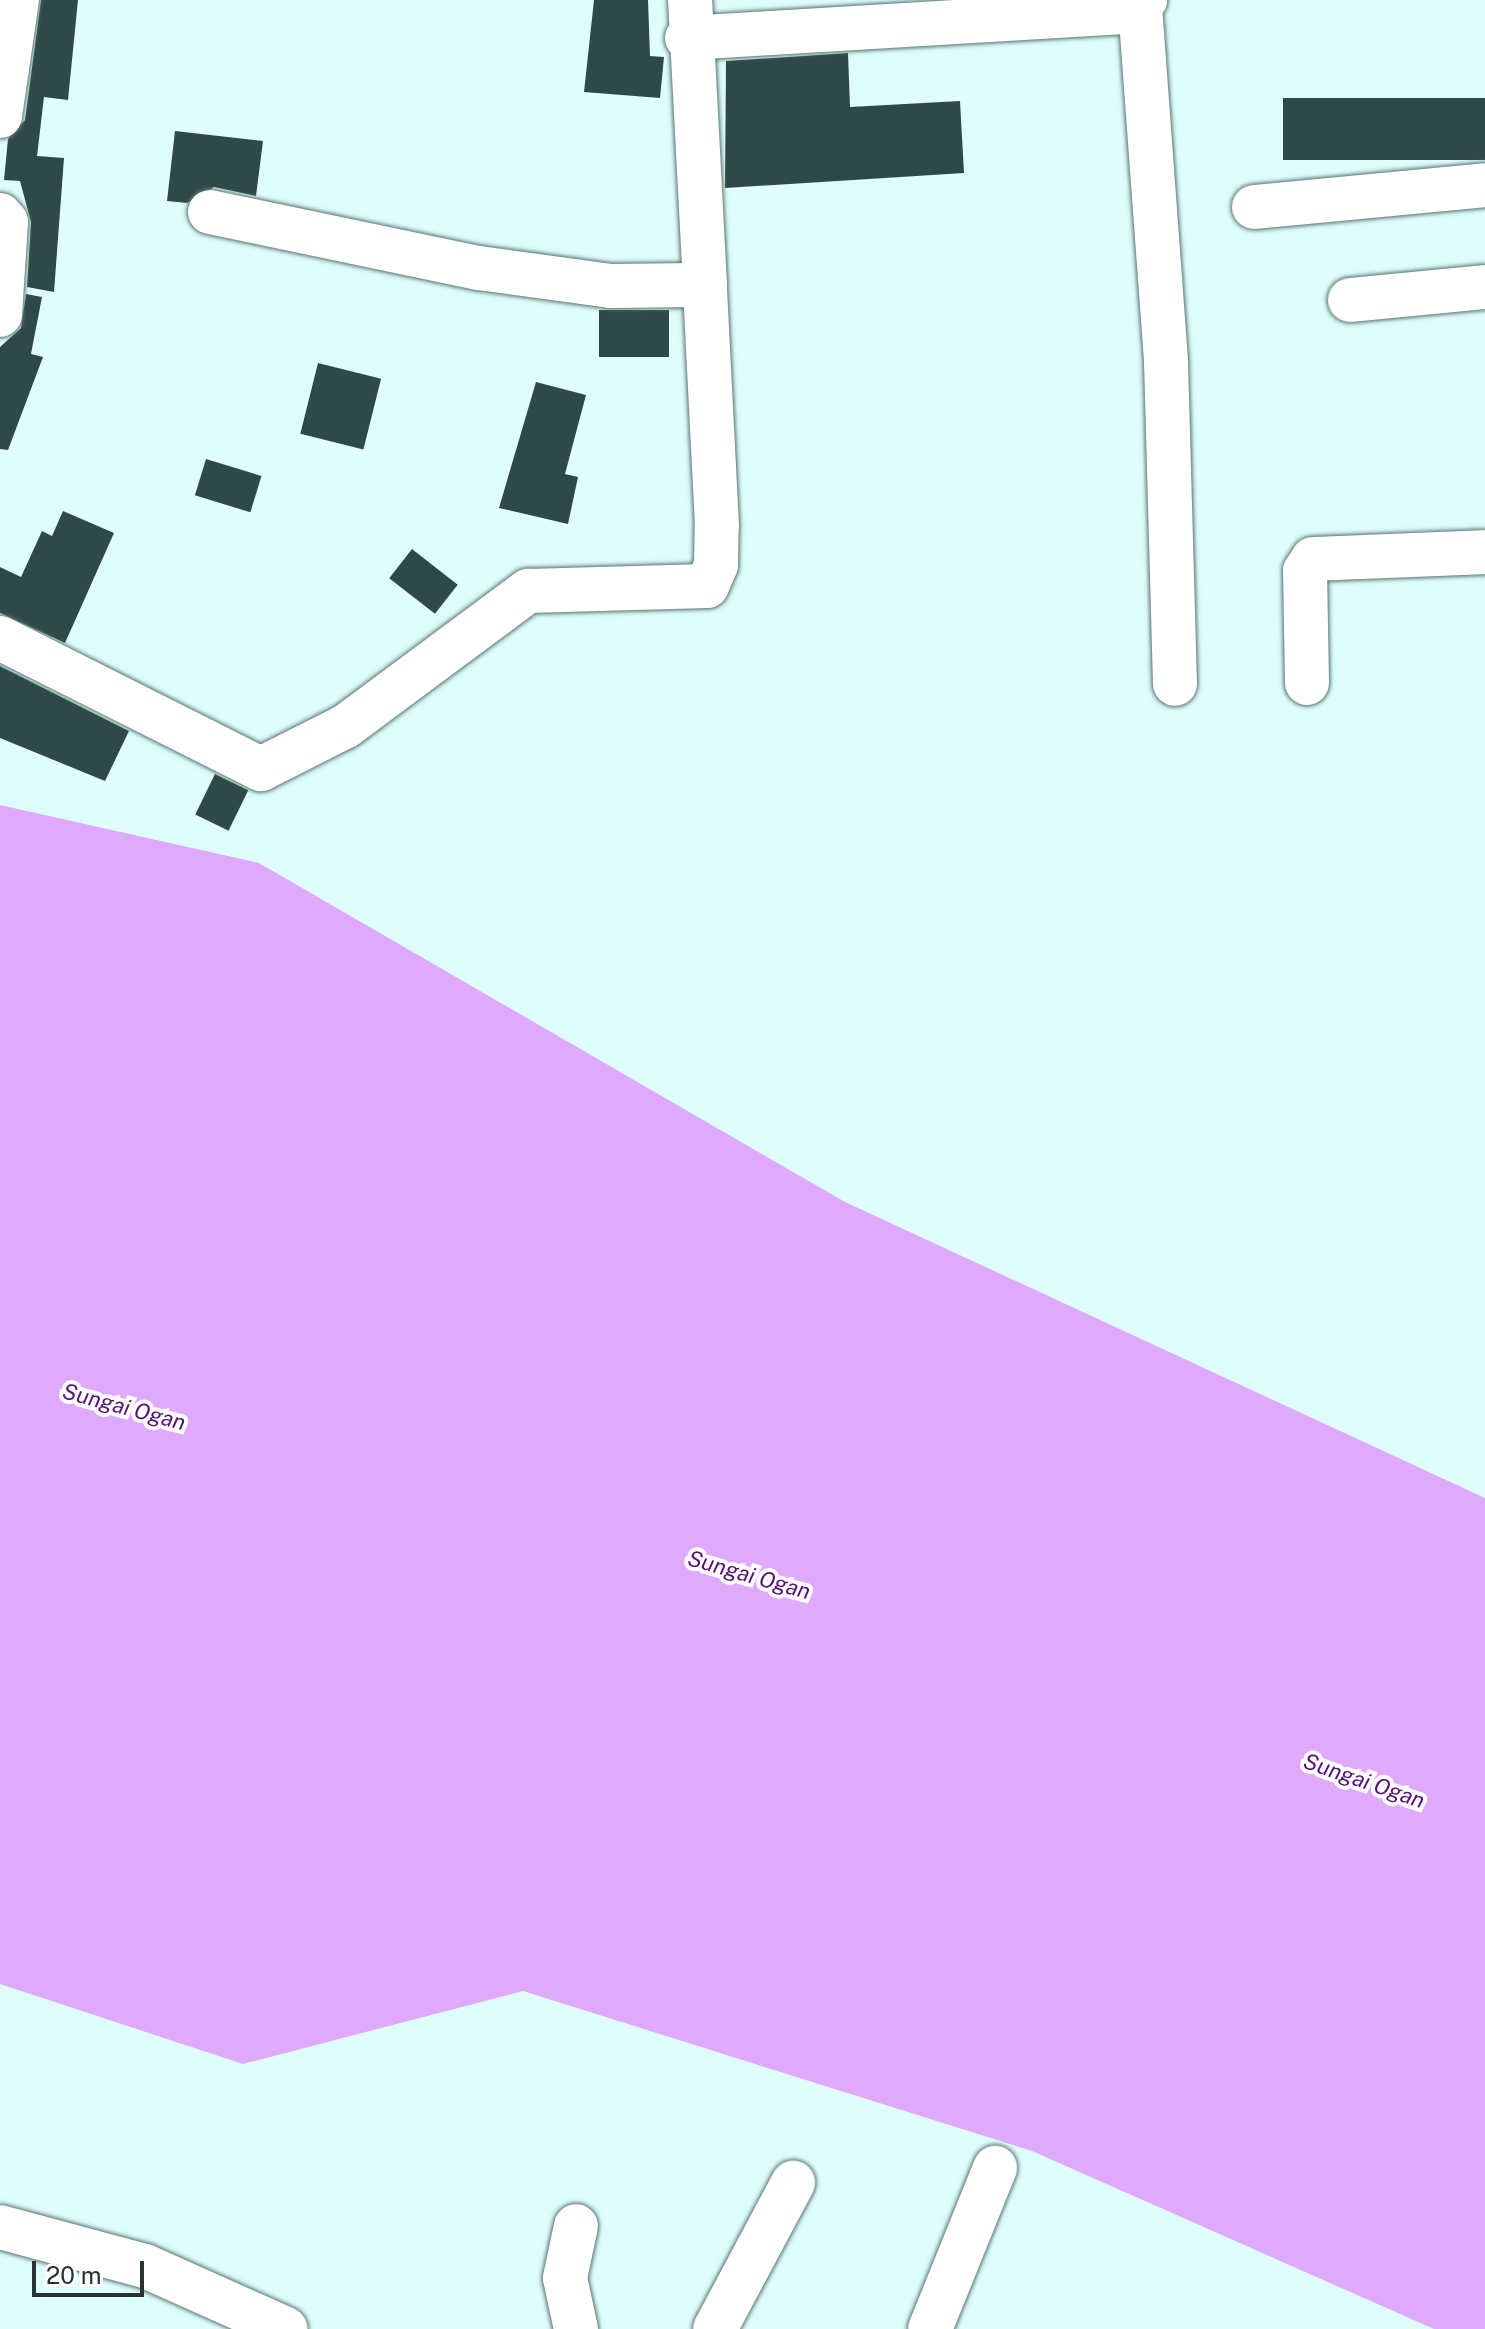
<!DOCTYPE html>
<style>
body{margin:0}
#map{position:relative;width:1485px;height:2329px;overflow:hidden;background:#dffefb;font-family:"Public Sans",sans-serif}
div>[style]{position:absolute}
.water>*{inset:0;background:#dfaafd}
.building>*{inset:0;background:#2f4947;transform-origin:0 0}
.roads{filter:drop-shadow(0 0 2px #597471) drop-shadow(0 0 2px #597471)}
.minor>*{height:44px;margin:-22px;padding:0 22px;transform-origin:22px;border-radius:22px;background:#fff}
span{translate:-50% -50%;white-space:nowrap;text-align:center;line-height:1.15;-webkit-text-stroke:8px #fff;paint-order:stroke}
.water-label{font-size:22px;color:#561273;font-style:italic}
.scale{position:absolute;left:32px;top:2261px;width:112px;height:36px;box-sizing:border-box;border:4px solid #283433;border-top:0;padding-left:10px;font-size:24px;line-height:28px;white-space:nowrap;color:#283433;-webkit-text-stroke:6px #fff;paint-order:stroke}
</style>
<div id="map">
<div class="water">
<i style="clip-path:polygon(0 805px,259px 863px,845px 1202px,1485px 1498px,1485px 2329px,1434px 2329px,1032px 2151px,523px 1991px,243px 2064px,0 1984px)"></i>
</div>
<div class="building">
<i style="clip-path:polygon(41px 0,78px 0,68px 100px,44px 97px,37px 156px,64px 158px,54px 292px,27px 287px,31px 222px,20px 181px,4px 180px,8px 139px,25px 120px)"></i>
<i style="clip-path:polygon(594px 0,648px 0,650px 56px,664px 57px,660px 98px,584px 92px)"></i>
<i style="clip-path:polygon(848px 53px,850px 107px,960px 101px,964px 173px,725px 188px,726px 61px)"></i>
<i style="left:1485px;top:98px;width:62px;height:202px;rotate:90deg"></i>
<i style="clip-path:polygon(175px 131px,263px 141px,256px 196px,214px 187px,187px 203px,167px 201px)"></i>
<i style="clip-path:polygon(26px 294px,42px 297px,31px 354px,43px 357px,8px 450px,0 449px,0 347px,21px 328px)"></i>
<i style="left:599px;top:310px;width:70px;height:47px"></i>
<i style="left:318px;top:363px;width:65px;height:73px;rotate:14deg"></i>
<i style="clip-path:polygon(536px 382px,586px 395px,565px 474px,578px 477px,568px 524px,499px 508px)"></i>
<i style="left:206px;top:459px;width:58px;height:38px;rotate:17deg"></i>
<i style="clip-path:polygon(63px 511px,114px 533px,65px 643px,0 613px,0 567px,21px 577px,42px 531px,52px 536px)"></i>
<i style="left:412px;top:549px;width:58px;height:37px;rotate:38deg"></i>
<i style="clip-path:polygon(0 666px,129px 731px,105px 781px,0 738px)"></i>
<i style="left:215px;top:774px;width:37px;height:45px;rotate:26deg"></i>
</div>
<div class="roads">
<div class="minor">
<i style="left:1140px;top:6px;width:357px;rotate:85.8deg"></i>
<i style="left:1166px;top:362px;width:322px;rotate:88.4deg"></i>
<i style="left:687px;top:38px;width:433px;rotate:-3.4deg"></i>
<i style="left:1119px;top:12px;width:29px;rotate:-25deg"></i>
<i style="left:0;top:116px;width:117px;rotate:-81.7deg"></i>
<i style="left:1254px;top:207px;width:232px;rotate:-5.4deg"></i>
<i style="left:210px;top:212px;width:275px;rotate:11.8deg"></i>
<i style="left:479px;top:268px;width:133px;rotate:7.8deg"></i>
<i style="left:611px;top:286px;width:94px;rotate:-0.6deg"></i>
<i style="left:705px;top:285px;width:285px;rotate:-93deg"></i>
<i style="left:0;top:215px;width:9px;rotate:49deg"></i>
<i style="left:6px;top:222px;width:93px;rotate:93.7deg"></i>
<i style="left:1350px;top:300px;width:136px;rotate:-5.5deg"></i>
<i style="left:0;top:638px;width:292px;rotate:26.7deg"></i>
<i style="left:261px;top:769px;width:95px;rotate:-26.8deg"></i>
<i style="left:346px;top:726px;width:227px;rotate:-36.6deg"></i>
<i style="left:528px;top:591px;width:179px;rotate:-1.6deg"></i>
<i style="left:707px;top:586px;width:23px;rotate:-67deg"></i>
<i style="left:716px;top:565px;width:39px;rotate:-89deg"></i>
<i style="left:717px;top:526px;width:241px;rotate:-92.9deg"></i>
<i style="left:1307px;top:683px;width:112px;rotate:-91deg"></i>
<i style="left:1305px;top:571px;width:14px;rotate:-56deg"></i>
<i style="left:1313px;top:559px;width:172px;rotate:-2.3deg"></i>
<i style="left:0;top:2227px;width:150px;rotate:15.1deg"></i>
<i style="left:145px;top:2266px;width:154px;rotate:24.1deg"></i>
<i style="left:576px;top:2329px;width:52px;rotate:-102.2deg"></i>
<i style="left:565px;top:2278px;width:53px;rotate:-78.1deg"></i>
<i style="left:715px;top:2329px;width:166px;rotate:-61.9deg"></i>
<i style="left:930px;top:2329px;width:174px;rotate:-68deg"></i>
</div>
</div>
<div class="water-label">
<span style="left:124px;top:1407px;rotate:15deg">Sungai Ogan</span>
<span style="left:749px;top:1575px;rotate:16deg">Sungai Ogan</span>
<span style="left:1364px;top:1781px;rotate:19deg">Sungai Ogan</span>
</div>
<div class="scale">20 m</div>
</div>
